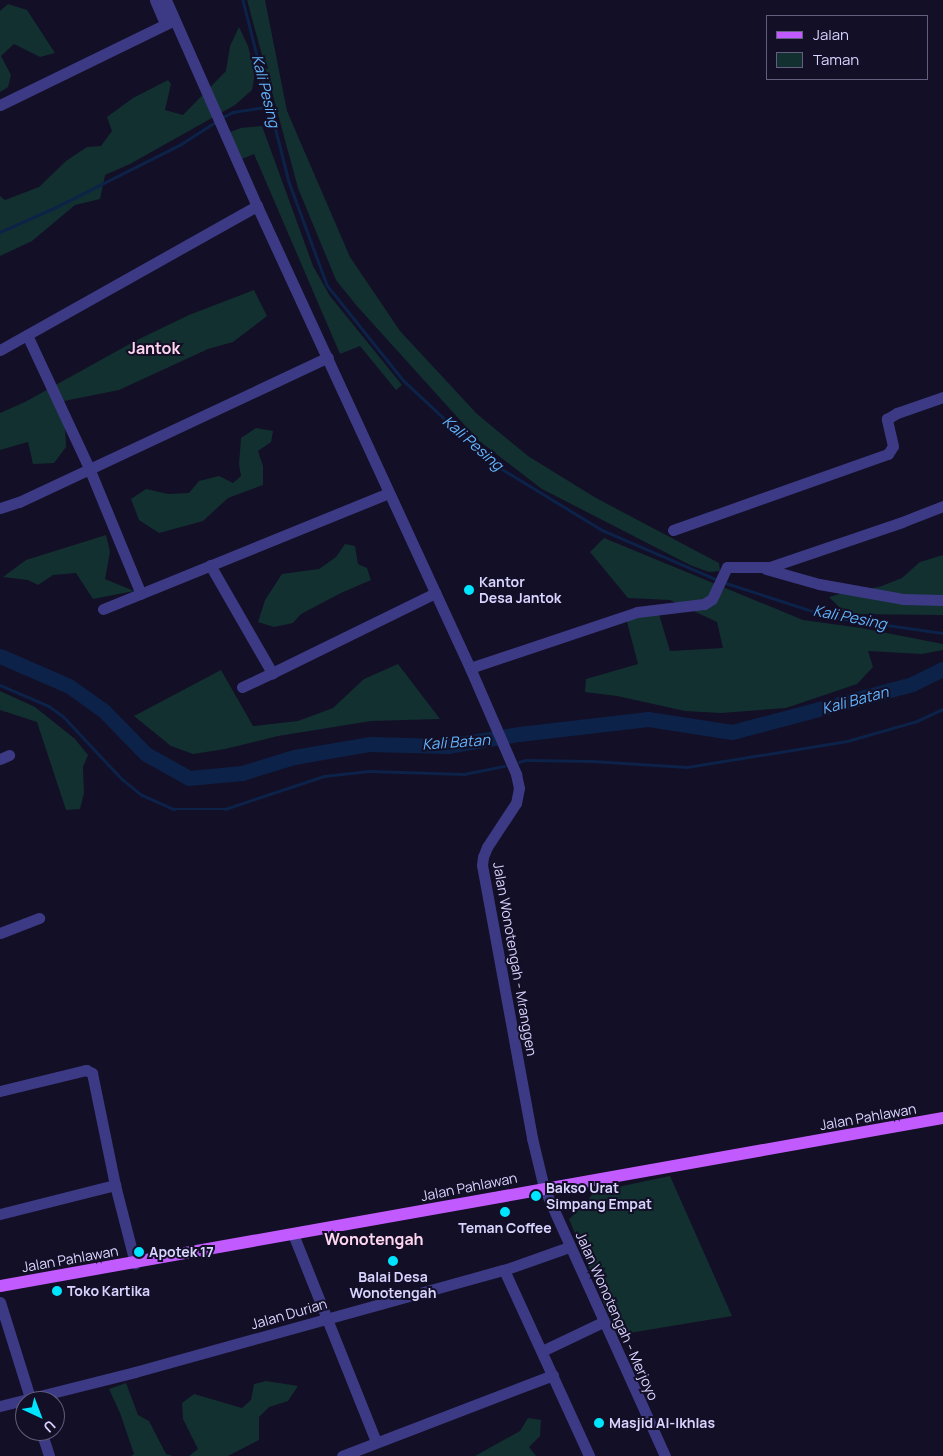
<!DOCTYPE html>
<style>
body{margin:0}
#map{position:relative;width:943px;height:1456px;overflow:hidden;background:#130f26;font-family:Manrope,sans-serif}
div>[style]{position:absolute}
.green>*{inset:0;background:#12302f}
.stream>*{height:2.5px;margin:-1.25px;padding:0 1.25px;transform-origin:1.25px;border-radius:1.25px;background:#0c2248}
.river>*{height:15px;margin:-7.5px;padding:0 7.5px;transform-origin:7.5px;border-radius:7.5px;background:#0c2248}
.minor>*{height:11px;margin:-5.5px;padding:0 5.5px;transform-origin:5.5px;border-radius:5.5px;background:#3d3a85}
.major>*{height:12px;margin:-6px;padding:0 6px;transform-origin:6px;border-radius:6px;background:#c25bff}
.dots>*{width:14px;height:14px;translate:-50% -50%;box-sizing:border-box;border:2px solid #130f26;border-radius:50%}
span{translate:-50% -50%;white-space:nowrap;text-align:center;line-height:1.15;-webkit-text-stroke:4px #130f26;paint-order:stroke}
.poi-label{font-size:14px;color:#d9d4ff;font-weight:700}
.left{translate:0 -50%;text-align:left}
.street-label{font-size:14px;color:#d9d4ff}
.water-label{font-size:15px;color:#62b6ff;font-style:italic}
.quarter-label{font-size:16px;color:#ffd6f0;font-weight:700}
.legend{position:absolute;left:766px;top:15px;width:162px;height:65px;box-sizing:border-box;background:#130f26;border:1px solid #625e7d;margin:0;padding:6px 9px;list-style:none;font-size:15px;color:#d9d4ff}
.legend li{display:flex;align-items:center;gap:10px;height:25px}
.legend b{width:25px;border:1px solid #625e7d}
.north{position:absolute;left:15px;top:1391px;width:50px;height:50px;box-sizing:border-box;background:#130f26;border:1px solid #625e7d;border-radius:50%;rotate:137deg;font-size:14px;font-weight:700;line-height:20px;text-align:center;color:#d9d4ff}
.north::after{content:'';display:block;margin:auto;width:18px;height:22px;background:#00e5ff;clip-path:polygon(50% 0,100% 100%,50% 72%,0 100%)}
</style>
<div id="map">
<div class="green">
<i style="clip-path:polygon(247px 0,265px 0,287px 111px,350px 257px,400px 331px,477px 414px,528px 456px,596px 498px,719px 563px,720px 571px,709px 572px,690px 565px,542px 489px,478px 440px,356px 305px,336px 280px,298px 188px)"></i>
<i style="clip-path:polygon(8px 4px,27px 10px,55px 53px,40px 57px,14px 44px,1px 56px,11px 75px,8px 87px,0 92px,0 11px)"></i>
<i style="clip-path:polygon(239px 27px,248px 46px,255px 73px,252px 90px,235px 105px,130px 164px,105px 175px,100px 199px,75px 205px,32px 241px,0 256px,0 196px,5px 200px,39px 187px,66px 161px,87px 147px,101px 146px,112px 131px,107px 117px,133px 98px,168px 80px,171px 84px,165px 110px,183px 115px,226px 71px,230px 46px)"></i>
<i style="clip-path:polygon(262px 126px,313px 266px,330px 296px,402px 385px,396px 390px,360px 346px,340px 354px,254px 154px,242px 159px,230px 132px,241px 128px)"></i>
<i style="clip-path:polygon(254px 290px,267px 316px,233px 342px,208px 349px,119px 390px,64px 401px,66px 447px,54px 463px,33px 464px,28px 442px,0 450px,0 413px,25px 402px,135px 341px,189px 315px)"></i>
<i style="clip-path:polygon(256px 428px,273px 431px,271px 442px,258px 451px,263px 466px,263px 485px,228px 498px,203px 521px,159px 533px,139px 520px,131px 499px,146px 489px,168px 494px,189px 493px,199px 481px,219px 476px,233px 483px,241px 476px,239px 464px,241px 438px)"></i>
<i style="clip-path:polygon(106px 535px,110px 552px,105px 579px,134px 591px,93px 599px,76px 573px,53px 575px,38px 585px,28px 580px,3px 577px,26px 560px)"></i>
<i style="clip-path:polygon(604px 538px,803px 620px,861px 628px,943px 644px,943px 650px,922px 654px,868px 651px,873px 667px,857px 684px,786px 708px,721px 713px,685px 711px,617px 696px,585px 692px,586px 679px,638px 664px,626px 618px,658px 611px,670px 651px,723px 648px,717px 622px,670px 600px,628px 598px,590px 552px)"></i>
<i style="clip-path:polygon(345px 544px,355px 546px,358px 564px,367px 568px,371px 580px,341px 593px,301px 614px,293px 623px,274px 627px,258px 622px,265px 600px,282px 574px,319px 569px,336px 557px)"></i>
<i style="clip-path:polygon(943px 555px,943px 615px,846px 614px,829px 597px,850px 591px,879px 587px,902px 578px,920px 562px)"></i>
<i style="clip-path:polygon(398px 664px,440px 719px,371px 721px,278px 736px,225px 749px,193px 754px,171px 746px,134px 716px,221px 670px,253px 726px,298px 721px,333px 708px,364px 679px)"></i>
<i style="clip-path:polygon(0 691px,35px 707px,75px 739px,88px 755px,83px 767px,84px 793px,80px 809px,66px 810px,37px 722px,0 710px)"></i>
<i style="clip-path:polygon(670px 1176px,732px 1316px,617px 1335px,569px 1219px,584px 1205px,594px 1192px)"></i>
<i style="clip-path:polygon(266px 1381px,298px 1386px,288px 1401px,269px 1407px,259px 1417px,259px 1440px,228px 1456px,189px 1456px,198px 1449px,183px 1419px,182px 1403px,194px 1394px,242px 1408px,251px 1400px,254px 1384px)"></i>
<i style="clip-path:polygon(126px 1383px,138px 1415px,149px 1421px,166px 1454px,173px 1456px,131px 1456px,134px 1454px,120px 1413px,109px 1389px)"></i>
<i style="clip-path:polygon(528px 1418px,541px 1420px,540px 1436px,529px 1447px,536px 1456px,475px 1456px,520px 1431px)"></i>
</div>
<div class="stream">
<i style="left:243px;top:0;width:188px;rotate:75.8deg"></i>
<i style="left:289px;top:182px;width:110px;rotate:69.7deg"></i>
<i style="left:327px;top:285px;width:122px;rotate:51.3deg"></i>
<i style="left:403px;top:380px;width:122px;rotate:43deg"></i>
<i style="left:492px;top:463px;width:129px;rotate:31.3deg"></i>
<i style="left:602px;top:530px;width:126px;rotate:23.3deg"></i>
<i style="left:221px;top:118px;width:13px;rotate:-27deg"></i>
<i style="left:233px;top:112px;width:38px;rotate:-9deg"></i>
<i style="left:0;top:232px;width:57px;rotate:-23.9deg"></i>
<i style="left:52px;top:209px;width:144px;rotate:-26.7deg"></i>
<i style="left:181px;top:144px;width:43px;rotate:-32.6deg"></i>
<i style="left:723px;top:582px;width:114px;rotate:18deg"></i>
<i style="left:831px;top:617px;width:113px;rotate:8.1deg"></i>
<i style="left:0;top:685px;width:53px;rotate:23.2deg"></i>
<i style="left:49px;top:706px;width:17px;rotate:36deg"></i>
<i style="left:63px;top:716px;width:86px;rotate:46.9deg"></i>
<i style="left:122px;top:779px;width:26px;rotate:39deg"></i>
<i style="left:142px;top:795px;width:35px;rotate:24deg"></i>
<i style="left:174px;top:809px;width:51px"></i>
<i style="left:225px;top:809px;width:104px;rotate:-18.4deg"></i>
<i style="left:324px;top:776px;width:45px;rotate:-6.3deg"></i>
<i style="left:369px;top:771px;width:95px;rotate:1.8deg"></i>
<i style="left:464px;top:774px;width:41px;rotate:-11.3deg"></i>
<i style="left:519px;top:762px;width:7px;rotate:-16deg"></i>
<i style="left:526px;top:760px;width:66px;rotate:0.9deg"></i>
<i style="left:592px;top:761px;width:95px;rotate:3.6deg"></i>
<i style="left:687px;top:767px;width:162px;rotate:-9.2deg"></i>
<i style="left:847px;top:741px;width:73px;rotate:-15.9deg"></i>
<i style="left:917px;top:721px;width:29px;rotate:-25deg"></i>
</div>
<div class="river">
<i style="left:0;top:656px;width:75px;rotate:23.5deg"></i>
<i style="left:69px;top:686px;width:43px;rotate:35.5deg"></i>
<i style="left:104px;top:711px;width:60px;rotate:45.7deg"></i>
<i style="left:146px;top:754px;width:49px;rotate:29.2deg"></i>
<i style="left:189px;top:778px;width:53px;rotate:-5.4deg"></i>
<i style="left:242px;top:773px;width:54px;rotate:-17.1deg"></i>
<i style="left:294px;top:757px;width:76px;rotate:-9.8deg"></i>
<i style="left:369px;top:744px;width:78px;rotate:1.5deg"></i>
<i style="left:447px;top:746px;width:73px;rotate:-9.5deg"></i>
<i style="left:519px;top:734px;width:130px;rotate:-6.6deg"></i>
<i style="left:648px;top:719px;width:85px;rotate:8.8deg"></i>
<i style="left:732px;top:732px;width:186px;rotate:-14.9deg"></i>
<i style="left:912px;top:684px;width:34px;rotate:-26deg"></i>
</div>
<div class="minor">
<i style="left:155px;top:0;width:26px;rotate:67deg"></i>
<i style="left:166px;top:0;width:225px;rotate:66.2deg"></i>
<i style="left:257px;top:206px;width:509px;rotate:65.25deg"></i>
<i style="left:470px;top:668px;width:116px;rotate:66.5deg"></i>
<i style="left:516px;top:774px;width:14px;rotate:78deg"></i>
<i style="left:519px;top:788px;width:15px;rotate:101deg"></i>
<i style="left:516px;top:803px;width:53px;rotate:123.4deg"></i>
<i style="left:487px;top:847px;width:11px;rotate:112deg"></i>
<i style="left:483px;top:857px;width:8px;rotate:97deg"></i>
<i style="left:482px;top:865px;width:278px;rotate:79.6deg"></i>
<i style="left:532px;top:1138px;width:51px;rotate:76.5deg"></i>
<i style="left:544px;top:1188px;width:294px;rotate:65.7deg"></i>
<i style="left:0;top:105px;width:194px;rotate:-26deg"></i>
<i style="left:27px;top:335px;width:147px;rotate:65deg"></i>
<i style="left:89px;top:468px;width:136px;rotate:67.6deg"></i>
<i style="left:0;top:350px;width:295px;rotate:-29.3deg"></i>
<i style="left:0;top:508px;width:20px;rotate:-18deg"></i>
<i style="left:19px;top:502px;width:341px;rotate:-25.1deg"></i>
<i style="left:673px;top:530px;width:228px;rotate:-19.5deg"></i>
<i style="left:888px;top:454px;width:9px;rotate:-58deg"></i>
<i style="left:893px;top:446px;width:28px;rotate:-103deg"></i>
<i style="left:887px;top:419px;width:12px;rotate:-31deg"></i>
<i style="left:897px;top:413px;width:49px;rotate:-19.2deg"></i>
<i style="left:210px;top:565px;width:125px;rotate:60.1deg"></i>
<i style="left:272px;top:673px;width:182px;rotate:-26.1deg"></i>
<i style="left:766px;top:569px;width:55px;rotate:15.8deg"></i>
<i style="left:819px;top:584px;width:85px;rotate:10.1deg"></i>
<i style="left:903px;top:599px;width:40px;rotate:1.4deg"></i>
<i style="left:103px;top:609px;width:308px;rotate:-22.1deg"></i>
<i style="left:470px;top:668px;width:176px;rotate:-18.5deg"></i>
<i style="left:637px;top:612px;width:67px;rotate:-6.8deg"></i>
<i style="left:704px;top:604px;width:9px;rotate:-32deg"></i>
<i style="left:712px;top:599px;width:35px;rotate:-65deg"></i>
<i style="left:727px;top:567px;width:43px"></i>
<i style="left:770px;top:567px;width:139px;rotate:-18.8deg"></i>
<i style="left:902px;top:522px;width:44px;rotate:-21.3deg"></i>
<i style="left:242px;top:687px;width:33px;rotate:-25deg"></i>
<i style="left:0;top:759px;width:10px;rotate:-24deg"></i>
<i style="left:0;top:933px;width:42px;rotate:-21deg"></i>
<i style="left:0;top:1091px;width:89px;rotate:-13.7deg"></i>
<i style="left:86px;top:1070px;width:7px;rotate:27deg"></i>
<i style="left:92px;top:1073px;width:114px;rotate:78.4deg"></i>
<i style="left:115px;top:1185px;width:81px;rotate:75.6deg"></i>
<i style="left:0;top:1214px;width:119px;rotate:-14.2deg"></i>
<i style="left:293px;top:1234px;width:224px;rotate:68.2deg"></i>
<i style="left:504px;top:1270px;width:69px;rotate:-19.5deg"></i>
<i style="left:0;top:1302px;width:104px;rotate:72.6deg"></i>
<i style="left:542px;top:1351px;width:68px;rotate:-25.4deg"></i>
<i style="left:0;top:1406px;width:139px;rotate:-14.1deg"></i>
<i style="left:135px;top:1372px;width:383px;rotate:-15.5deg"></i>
<i style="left:504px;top:1270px;width:205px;rotate:65.4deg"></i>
<i style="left:41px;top:1431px;width:26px;rotate:72deg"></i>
<i style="left:342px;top:1456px;width:226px;rotate:-21deg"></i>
</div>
<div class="major">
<i style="left:0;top:1286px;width:958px;rotate:-10.1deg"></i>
</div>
<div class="dots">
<i style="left:469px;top:590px;background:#00e5ff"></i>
<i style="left:536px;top:1196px;background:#00e5ff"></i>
<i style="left:505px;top:1212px;background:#00e5ff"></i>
<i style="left:139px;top:1252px;background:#00e5ff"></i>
<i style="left:393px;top:1261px;background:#00e5ff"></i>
<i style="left:57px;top:1291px;background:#00e5ff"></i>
<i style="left:599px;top:1423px;background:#00e5ff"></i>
</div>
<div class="poi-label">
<span class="left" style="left:479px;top:590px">Kantor<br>Desa Jantok</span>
<span class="left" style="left:546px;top:1196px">Bakso Urat<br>Simpang Empat</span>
<span style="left:505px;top:1228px">Teman Coffee</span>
<span class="left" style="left:149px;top:1252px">Apotek 17</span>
<span style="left:393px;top:1285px">Balai Desa<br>Wonotengah</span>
<span class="left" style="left:67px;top:1291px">Toko Kartika</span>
<span class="left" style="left:609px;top:1423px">Masjid Al-Ikhlas</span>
</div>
<div class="street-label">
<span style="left:515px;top:959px;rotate:80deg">Jalan Wonotengah - Mranggen</span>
<span style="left:868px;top:1117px;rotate:-10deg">Jalan Pahlawan</span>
<span style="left:469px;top:1187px;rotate:-11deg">Jalan Pahlawan</span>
<span style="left:70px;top:1259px;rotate:-10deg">Jalan Pahlawan</span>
<span style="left:289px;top:1314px;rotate:-16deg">Jalan Durian</span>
<span style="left:617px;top:1316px;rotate:66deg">Jalan Wonotengah - Merjoyo</span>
</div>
<div class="water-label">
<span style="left:266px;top:91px;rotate:76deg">Kali Pesing</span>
<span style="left:473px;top:443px;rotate:41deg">Kali Pesing</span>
<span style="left:850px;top:617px;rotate:11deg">Kali Pesing</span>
<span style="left:855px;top:700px;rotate:-15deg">Kali Batan</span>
<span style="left:456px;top:742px;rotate:-4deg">Kali Batan</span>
</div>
<div class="quarter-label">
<span style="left:154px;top:348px">Jantok</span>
<span style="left:374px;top:1239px">Wonotengah</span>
</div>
<ul class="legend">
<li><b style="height:6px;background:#c25bff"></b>Jalan</li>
<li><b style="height:14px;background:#12302f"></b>Taman</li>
</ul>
<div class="north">U</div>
</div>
